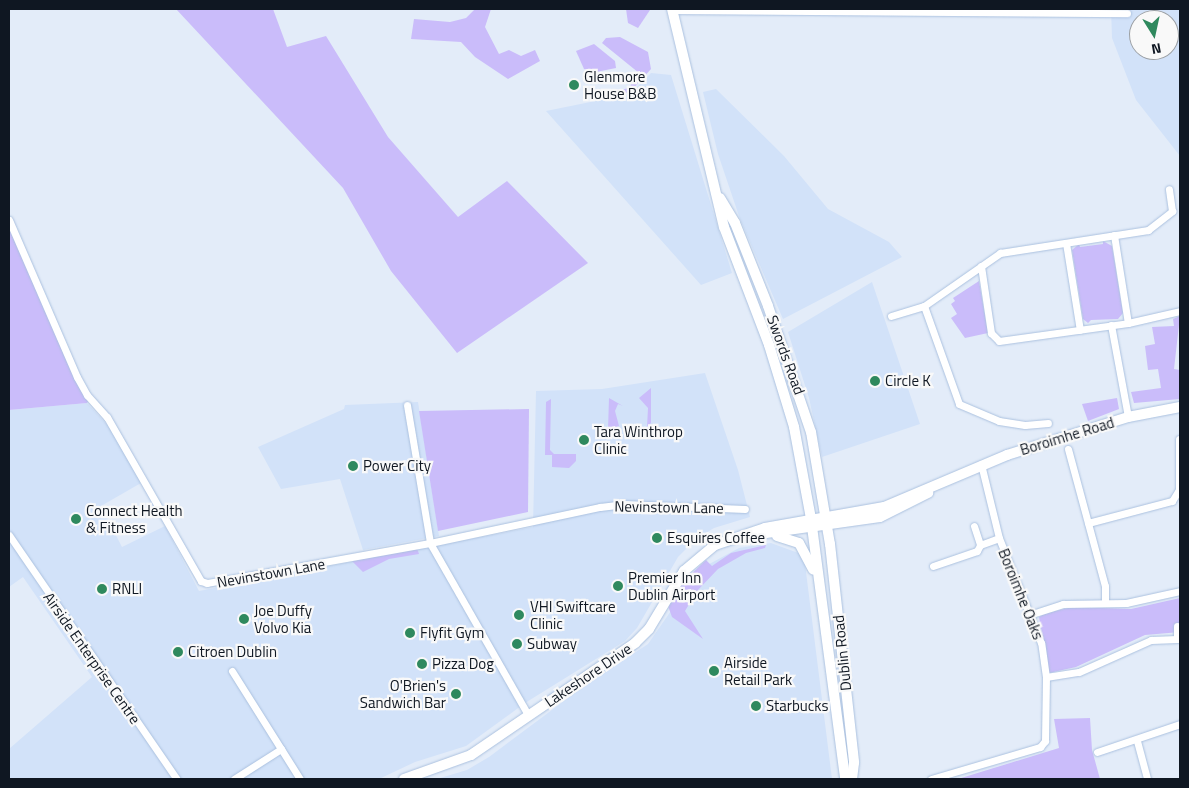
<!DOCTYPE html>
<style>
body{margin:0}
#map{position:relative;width:1189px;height:788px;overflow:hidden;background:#e3ecf9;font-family:"Titillium Web",sans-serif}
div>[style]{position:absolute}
.built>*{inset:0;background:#d2e2f9}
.green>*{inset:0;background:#cabcfa}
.roads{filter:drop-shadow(0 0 1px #abc1df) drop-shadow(0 0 1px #abc1df)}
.street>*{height:7px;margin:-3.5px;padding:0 3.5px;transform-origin:3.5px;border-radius:3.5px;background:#fff}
.secondary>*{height:10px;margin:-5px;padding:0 5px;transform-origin:5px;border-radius:5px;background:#fff}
.dots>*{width:14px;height:14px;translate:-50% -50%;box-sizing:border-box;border:2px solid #f9f9f9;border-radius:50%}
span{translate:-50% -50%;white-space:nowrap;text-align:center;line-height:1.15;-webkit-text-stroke:4.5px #f9f9f9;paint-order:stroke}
.poi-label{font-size:15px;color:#0f1722}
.left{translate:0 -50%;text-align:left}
.right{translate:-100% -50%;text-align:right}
.street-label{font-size:15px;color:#0f1722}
.frame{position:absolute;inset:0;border:10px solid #0f1722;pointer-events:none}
.north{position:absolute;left:1129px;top:10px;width:50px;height:50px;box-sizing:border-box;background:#f9f9f9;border:1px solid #9b9fa3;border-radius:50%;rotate:170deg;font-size:14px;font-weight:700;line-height:20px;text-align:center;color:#0f1722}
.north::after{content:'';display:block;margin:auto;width:18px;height:22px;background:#2f895e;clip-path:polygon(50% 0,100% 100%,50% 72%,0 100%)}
</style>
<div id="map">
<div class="built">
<i style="clip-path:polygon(evenodd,1111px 9px,1180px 9px,1180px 156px,1136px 100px,1112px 38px,1111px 9px,1139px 20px,1169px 20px,1169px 50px,1139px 50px,1139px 20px)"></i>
<i style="clip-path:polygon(651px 73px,671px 75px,732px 273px,701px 285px,546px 111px,630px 94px)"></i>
<i style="clip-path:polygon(716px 89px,784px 156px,828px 209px,889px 242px,902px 257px,783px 319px,740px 219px,718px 154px,703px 92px)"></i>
<i style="clip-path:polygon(872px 282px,920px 424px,822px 457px,809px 398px,788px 332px)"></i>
<i style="clip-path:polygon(705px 373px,738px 470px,750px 517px,714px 528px,696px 539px,678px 557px,637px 628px,625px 641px,525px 703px,466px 746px,415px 762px,379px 779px,9px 779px,9px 749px,92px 677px,23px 577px,9px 587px,9px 410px,87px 403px,113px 431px,141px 483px,101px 506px,122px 547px,165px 526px,199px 591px,533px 527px,536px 391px,602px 389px)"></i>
<i style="clip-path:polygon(418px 402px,439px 536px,363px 550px,340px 479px,281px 489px,258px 447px,344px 409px,345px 405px)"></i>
<i style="clip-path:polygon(771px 543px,801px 554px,805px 564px,832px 779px,437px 779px,467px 770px,489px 757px,580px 689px,648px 644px,700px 569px,739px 548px)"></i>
</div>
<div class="green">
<i style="clip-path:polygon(176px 9px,273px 9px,287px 47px,326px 36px,388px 137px,458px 217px,507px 181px,588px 263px,457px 353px,391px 271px,343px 188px)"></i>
<i style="clip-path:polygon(475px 9px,491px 9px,485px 27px,499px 54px,509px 50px,521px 56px,535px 50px,540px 61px,508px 79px,475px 57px,461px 42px,411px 39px,414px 19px,450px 22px,466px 18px)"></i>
<i style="clip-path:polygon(626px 9px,650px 9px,650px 10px,638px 28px,628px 23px)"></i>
<i style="clip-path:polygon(620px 37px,648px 52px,651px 69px,630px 92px,594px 100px,598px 95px,629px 88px,639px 73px,602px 43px,606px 38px)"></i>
<i style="clip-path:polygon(594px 44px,615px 61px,616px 68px,596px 72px,584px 69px,576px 51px)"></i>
<i style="clip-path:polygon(9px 231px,14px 233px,90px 398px,87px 403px,9px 410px)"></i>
<i style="clip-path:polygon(1103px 241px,1112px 246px,1123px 313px,1118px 319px,1091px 320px,1088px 323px,1083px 319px,1072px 250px,1079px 244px,1080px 247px,1103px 244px)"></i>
<i style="clip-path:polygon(979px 281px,988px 333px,965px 338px,951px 318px,957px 314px,951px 304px,955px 301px,953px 298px)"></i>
<i style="clip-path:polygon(1180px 316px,1174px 369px,1180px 370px,1180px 399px,1134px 403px,1131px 392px,1161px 388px,1158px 369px,1148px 370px,1145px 346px,1155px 344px,1152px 327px,1174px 326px,1173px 319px)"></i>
<i style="clip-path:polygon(651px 388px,651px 423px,647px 427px,648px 408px,639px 398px)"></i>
<i style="clip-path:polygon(609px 398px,623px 406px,618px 404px,615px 411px,619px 426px,608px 430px)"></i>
<i style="clip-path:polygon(1117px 398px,1119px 409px,1088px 421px,1082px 404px)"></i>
<i style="clip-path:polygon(551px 399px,550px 450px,554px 454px,576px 454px,576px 461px,569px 468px,552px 467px,552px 455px,545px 455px,546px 402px)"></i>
<i style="clip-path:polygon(529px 409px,528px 512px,438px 531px,419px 411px)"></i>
<i style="clip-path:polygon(766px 545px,765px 548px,746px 553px,718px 569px,697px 591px,685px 611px,703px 639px,672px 617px,668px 606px,684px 581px,706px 560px,712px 566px,731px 553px)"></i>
<i style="clip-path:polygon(417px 548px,419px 554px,389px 559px,363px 572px,352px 561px)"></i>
<i style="clip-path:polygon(1180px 598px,1180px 632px,1145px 635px,1076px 667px,1049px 673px,1039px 617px,1046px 613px,1073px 607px,1131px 609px)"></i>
<i style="clip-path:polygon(1090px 718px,1092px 750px,1100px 779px,958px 779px,1059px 748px,1054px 719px)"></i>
</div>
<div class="roads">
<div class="street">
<i style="left:672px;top:10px;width:455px;rotate:0.4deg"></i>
<i style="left:9px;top:220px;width:171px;rotate:66.6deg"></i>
<i style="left:77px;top:377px;width:21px;rotate:61deg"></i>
<i style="left:87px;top:395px;width:30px;rotate:48deg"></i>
<i style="left:107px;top:417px;width:189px;rotate:60.2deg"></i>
<i style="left:201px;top:581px;width:6px;rotate:18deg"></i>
<i style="left:207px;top:583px;width:227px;rotate:-10.2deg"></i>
<i style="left:430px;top:543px;width:174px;rotate:-12deg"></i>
<i style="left:600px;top:507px;width:23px;rotate:-7deg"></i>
<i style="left:623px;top:504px;width:122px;rotate:2.3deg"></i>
<i style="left:1114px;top:235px;width:89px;rotate:81deg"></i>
<i style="left:1066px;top:243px;width:88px;rotate:80.9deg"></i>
<i style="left:981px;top:266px;width:68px;rotate:81.5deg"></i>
<i style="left:991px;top:333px;width:11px;rotate:45deg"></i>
<i style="left:999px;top:341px;width:130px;rotate:-7.9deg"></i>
<i style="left:1128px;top:323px;width:53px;rotate:-13deg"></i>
<i style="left:924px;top:306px;width:104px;rotate:70.3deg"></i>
<i style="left:959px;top:404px;width:43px;rotate:23deg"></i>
<i style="left:999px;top:421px;width:26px;rotate:9deg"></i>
<i style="left:1025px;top:425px;width:23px;rotate:-5deg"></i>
<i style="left:891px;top:316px;width:34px;rotate:-17deg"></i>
<i style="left:924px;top:306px;width:93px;rotate:-34.9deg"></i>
<i style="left:1000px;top:253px;width:150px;rotate:-8.8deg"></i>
<i style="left:1148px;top:230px;width:31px;rotate:-38deg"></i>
<i style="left:1172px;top:211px;width:22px;rotate:-98deg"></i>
<i style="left:1111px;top:325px;width:94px;rotate:79.5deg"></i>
<i style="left:407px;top:405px;width:140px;rotate:80.5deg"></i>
<i style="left:430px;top:543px;width:198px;rotate:60.3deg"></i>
<i style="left:1068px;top:449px;width:142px;rotate:74.9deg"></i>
<i style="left:1105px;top:586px;width:17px;rotate:90deg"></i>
<i style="left:1088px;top:523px;width:87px;rotate:-14.7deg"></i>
<i style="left:1172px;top:501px;width:13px;rotate:-58deg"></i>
<i style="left:1179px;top:490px;width:51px;rotate:-90deg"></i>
<i style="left:974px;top:526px;width:20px;rotate:72deg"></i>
<i style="left:9px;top:535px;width:296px;rotate:55.5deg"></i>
<i style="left:933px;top:566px;width:46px;rotate:-18.8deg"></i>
<i style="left:977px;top:551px;width:7px;rotate:-63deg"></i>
<i style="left:980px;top:545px;width:20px;rotate:-20deg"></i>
<i style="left:1032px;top:614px;width:33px;rotate:-18deg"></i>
<i style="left:1063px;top:604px;width:63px;rotate:-0.9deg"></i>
<i style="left:1126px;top:603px;width:55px;rotate:-12.5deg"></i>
<i style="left:232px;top:671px;width:128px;rotate:57.8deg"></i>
<i style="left:1046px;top:677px;width:33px;rotate:-9deg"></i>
<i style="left:1079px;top:672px;width:79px;rotate:-24deg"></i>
<i style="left:1151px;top:640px;width:26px;rotate:-2deg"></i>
<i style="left:1177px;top:639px;width:13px;rotate:-90deg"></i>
<i style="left:1137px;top:741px;width:39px;rotate:75deg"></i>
<i style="left:1097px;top:752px;width:88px;rotate:-18.6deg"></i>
<i style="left:234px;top:779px;width:56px;rotate:-32.6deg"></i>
<i style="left:931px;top:779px;width:114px;rotate:-16.4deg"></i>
<i style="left:1040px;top:747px;width:8px;rotate:-50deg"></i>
<i style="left:1045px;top:741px;width:64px;rotate:-89.1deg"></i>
<i style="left:1046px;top:677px;width:34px;rotate:-98deg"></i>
<i style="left:1041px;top:643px;width:113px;rotate:-111.8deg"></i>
<i style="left:999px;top:538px;width:76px;rotate:-103.7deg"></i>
</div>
<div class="secondary">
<i style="left:672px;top:9px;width:224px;rotate:76.6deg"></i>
<i style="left:724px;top:227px;width:126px;rotate:69.1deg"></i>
<i style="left:769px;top:345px;width:86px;rotate:73deg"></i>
<i style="left:794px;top:427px;width:94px;rotate:79.5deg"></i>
<i style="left:811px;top:519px;width:262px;rotate:82.5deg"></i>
<i style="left:720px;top:198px;width:29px;rotate:59deg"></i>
<i style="left:735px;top:223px;width:89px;rotate:68.3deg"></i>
<i style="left:768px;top:306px;width:133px;rotate:71.2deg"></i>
<i style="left:811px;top:432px;width:114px;rotate:80.4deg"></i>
<i style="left:830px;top:544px;width:220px;rotate:83.7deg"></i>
<i style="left:854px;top:763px;width:16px;rotate:97deg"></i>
<i style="left:752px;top:535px;width:129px;rotate:-8deg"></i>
<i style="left:880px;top:517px;width:54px;rotate:-26.6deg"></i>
<i style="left:777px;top:536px;width:23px;rotate:18deg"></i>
<i style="left:799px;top:543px;width:30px;rotate:62deg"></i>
<i style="left:404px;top:779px;width:71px;rotate:-19.7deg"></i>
<i style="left:471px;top:755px;width:199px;rotate:-34.3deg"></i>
<i style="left:635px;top:643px;width:20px;rotate:-45deg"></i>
<i style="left:649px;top:629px;width:68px;rotate:-58.9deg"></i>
<i style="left:684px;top:571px;width:40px;rotate:-40deg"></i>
<i style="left:715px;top:545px;width:53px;rotate:-18.8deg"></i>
<i style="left:765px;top:528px;width:121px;rotate:-10deg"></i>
<i style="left:884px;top:507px;width:134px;rotate:-22.9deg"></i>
<i style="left:1007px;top:455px;width:127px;rotate:-17.4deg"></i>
<i style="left:1128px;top:417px;width:53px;rotate:-10.9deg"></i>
</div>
</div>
<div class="dots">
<i style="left:574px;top:85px;background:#2f895e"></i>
<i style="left:875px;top:381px;background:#2f895e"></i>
<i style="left:584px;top:440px;background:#2f895e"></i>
<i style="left:353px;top:466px;background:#2f895e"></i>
<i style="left:76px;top:519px;background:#2f895e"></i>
<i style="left:657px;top:538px;background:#2f895e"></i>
<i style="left:618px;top:586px;background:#2f895e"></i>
<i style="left:102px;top:589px;background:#2f895e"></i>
<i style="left:519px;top:615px;background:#2f895e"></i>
<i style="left:244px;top:619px;background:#2f895e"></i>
<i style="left:410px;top:633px;background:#2f895e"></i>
<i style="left:517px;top:644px;background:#2f895e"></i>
<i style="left:178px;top:652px;background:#2f895e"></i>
<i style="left:422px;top:664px;background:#2f895e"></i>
<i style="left:714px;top:671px;background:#2f895e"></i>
<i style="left:456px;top:694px;background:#2f895e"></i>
<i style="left:756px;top:706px;background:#2f895e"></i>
</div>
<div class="poi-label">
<span class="left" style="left:584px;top:85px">Glenmore<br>House B&amp;B</span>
<span class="left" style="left:885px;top:381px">Circle K</span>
<span class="left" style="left:594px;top:440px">Tara Winthrop<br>Clinic</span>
<span class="left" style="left:363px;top:466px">Power City</span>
<span class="left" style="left:86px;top:519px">Connect Health<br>&amp; Fitness</span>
<span class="left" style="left:667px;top:538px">Esquires Coffee</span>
<span class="left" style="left:628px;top:586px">Premier Inn<br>Dublin Airport</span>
<span class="left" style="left:112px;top:589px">RNLI</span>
<span class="left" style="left:530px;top:615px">VHI Swiftcare<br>Clinic</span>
<span class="left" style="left:254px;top:619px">Joe Duffy<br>Volvo Kia</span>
<span class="left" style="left:420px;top:633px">Flyfit Gym</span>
<span class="left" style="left:527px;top:644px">Subway</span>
<span class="left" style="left:188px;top:652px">Citroen Dublin</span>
<span class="left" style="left:724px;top:671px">Airside<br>Retail Park</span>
<span class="left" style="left:432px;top:664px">Pizza Dog</span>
<span class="right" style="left:446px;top:694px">O'Brien's<br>Sandwich Bar</span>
<span class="left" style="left:766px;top:706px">Starbucks</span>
</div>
<div class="street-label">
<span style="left:786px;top:355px;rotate:70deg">Swords Road</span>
<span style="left:1067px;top:436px;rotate:-17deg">Boroimhe Road</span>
<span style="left:669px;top:507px;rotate:1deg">Nevinstown Lane</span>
<span style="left:271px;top:573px;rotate:-10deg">Nevinstown Lane</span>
<span style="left:1021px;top:594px;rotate:68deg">Boroimhe Oaks</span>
<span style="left:842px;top:653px;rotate:-96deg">Dublin Road</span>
<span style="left:92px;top:658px;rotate:55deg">Airside Enterprise Centre</span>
<span style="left:588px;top:675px;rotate:-34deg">Lakeshore Drive</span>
</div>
<div class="frame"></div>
<div class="north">N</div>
</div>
